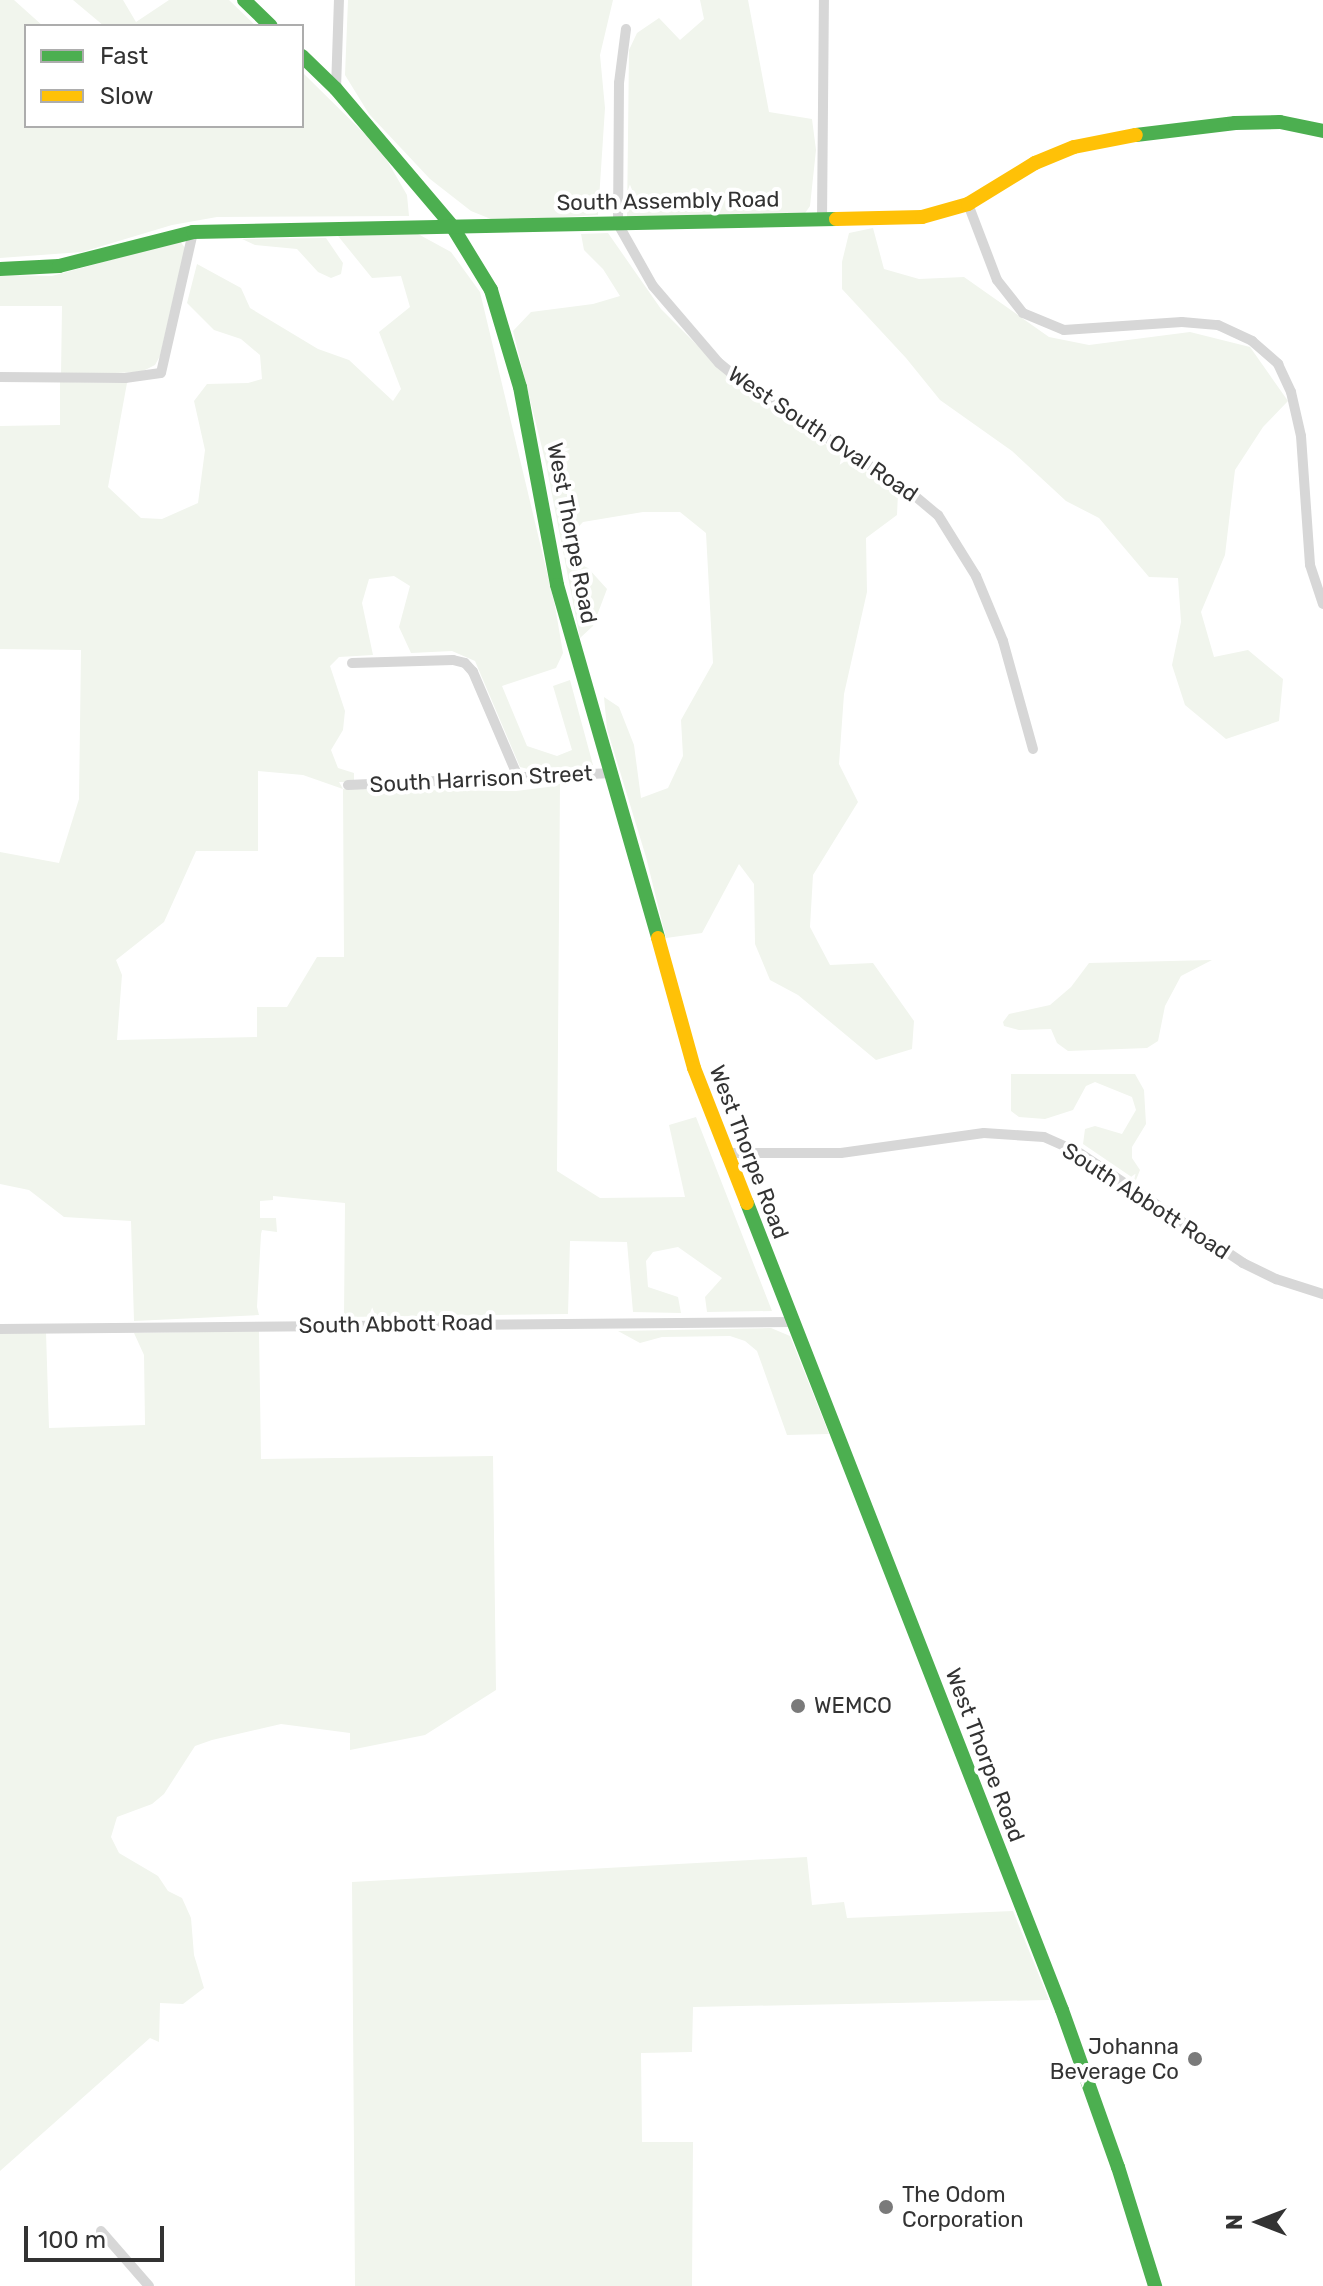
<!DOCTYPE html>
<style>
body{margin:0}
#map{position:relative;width:1323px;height:2286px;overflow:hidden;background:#fff;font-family:Rubik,sans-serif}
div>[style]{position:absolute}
.green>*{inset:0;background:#f1f5ed}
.street>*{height:10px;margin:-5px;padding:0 5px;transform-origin:5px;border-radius:5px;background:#d7d7d7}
.fast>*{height:14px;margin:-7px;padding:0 7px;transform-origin:7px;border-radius:7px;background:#4caf50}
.slow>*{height:14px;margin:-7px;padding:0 7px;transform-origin:7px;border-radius:7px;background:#ffc107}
.dots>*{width:22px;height:22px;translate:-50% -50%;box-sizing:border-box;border:4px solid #fff;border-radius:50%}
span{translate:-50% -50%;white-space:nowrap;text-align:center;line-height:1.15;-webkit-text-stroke:8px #fff;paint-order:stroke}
.street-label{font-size:22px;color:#333}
.poi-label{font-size:22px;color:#333}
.left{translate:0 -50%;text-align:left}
.right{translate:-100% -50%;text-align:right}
.legend{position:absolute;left:24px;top:24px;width:280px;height:104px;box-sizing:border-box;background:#fff;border:2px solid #adadad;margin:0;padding:10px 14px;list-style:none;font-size:24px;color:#333}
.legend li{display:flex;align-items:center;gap:16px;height:40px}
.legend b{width:40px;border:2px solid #adadad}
.north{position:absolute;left:1219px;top:2182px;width:80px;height:80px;-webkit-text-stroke:6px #fff;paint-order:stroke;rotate:270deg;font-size:22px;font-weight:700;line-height:32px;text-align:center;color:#333}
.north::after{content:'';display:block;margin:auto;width:28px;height:36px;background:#333;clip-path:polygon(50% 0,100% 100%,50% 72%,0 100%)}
.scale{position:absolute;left:24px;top:2226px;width:140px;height:36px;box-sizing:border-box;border:4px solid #333;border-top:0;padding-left:10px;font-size:24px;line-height:28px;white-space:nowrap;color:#333;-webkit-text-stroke:6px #fff;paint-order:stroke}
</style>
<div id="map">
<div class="green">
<i style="clip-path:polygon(0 0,14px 0,43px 26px,26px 26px,26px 126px,302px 126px,302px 72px,381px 150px,407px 195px,409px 216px,217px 217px,172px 225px,82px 252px,0 258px)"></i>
<i style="clip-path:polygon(73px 0,123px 0,136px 22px,169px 0,229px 0,256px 26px,104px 26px)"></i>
<i style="clip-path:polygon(348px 0,613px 0,600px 55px,605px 108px,598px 215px,496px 221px,471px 211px,430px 179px,369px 114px,345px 75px)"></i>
<i style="clip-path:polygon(700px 0,748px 0,769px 112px,812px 119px,816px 150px,810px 206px,803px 216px,627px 220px,629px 50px,637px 33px,659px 18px,680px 40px,704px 19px)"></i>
<i style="clip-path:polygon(873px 228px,884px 269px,919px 279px,964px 277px,1049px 337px,1089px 345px,1190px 332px,1250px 347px,1288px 401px,1263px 427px,1235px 470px,1225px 555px,1201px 612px,1214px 657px,1248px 650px,1283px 679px,1279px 721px,1226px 739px,1185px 705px,1172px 665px,1181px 622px,1178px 578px,1149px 577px,1099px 518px,1066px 501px,1012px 451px,940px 400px,906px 358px,842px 289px,842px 262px,849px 233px)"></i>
<i style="clip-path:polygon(608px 233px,661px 309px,736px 384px,898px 493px,897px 515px,866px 538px,867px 592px,844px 694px,839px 764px,858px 802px,813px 875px,810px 927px,830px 965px,873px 963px,914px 1021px,912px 1049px,876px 1060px,798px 995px,770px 980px,755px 944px,754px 884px,739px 864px,702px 933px,666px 938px,646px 857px,607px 729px,604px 697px,619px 707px,634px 745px,641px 798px,668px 788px,683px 756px,681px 720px,713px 663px,706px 533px,680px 512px,643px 512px,583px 522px,568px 538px,564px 557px,588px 568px,607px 589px,593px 626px,580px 638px,546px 464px,513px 331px,531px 312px,593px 304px,620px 296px,603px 269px,584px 250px,581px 234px)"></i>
<i style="clip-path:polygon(evenodd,418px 234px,451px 252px,480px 292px,555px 606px,563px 653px,556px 668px,502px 686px,527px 746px,557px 756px,572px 750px,553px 686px,570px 680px,593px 765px,536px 771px,520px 767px,475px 661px,452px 651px,411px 653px,399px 627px,410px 586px,394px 576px,369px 579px,362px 603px,373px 655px,339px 657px,330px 666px,345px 711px,343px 730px,331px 750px,338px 768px,354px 773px,354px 782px,339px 782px,343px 789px,516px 791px,548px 787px,560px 782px,557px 1171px,600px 1198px,685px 1197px,669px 1125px,696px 1117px,772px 1311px,707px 1312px,705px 1297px,722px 1278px,678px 1247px,653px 1252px,646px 1261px,648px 1287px,678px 1297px,681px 1313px,633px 1312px,627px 1242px,570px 1241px,568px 1314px,344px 1317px,345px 1203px,273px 1196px,273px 1200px,260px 1201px,260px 1218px,276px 1218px,277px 1232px,262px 1230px,261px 1234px,257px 1307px,259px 1315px,134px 1321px,131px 1221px,64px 1217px,29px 1190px,0 1184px,0 852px,59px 863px,79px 799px,81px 650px,0 649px,0 426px,60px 425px,60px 382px,127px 383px,108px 487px,141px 518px,162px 519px,198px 503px,205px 450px,194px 401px,207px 384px,248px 383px,262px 379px,260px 355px,241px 339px,214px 330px,187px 303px,197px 264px,241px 288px,250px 308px,318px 349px,349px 360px,393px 401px,401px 389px,379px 332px,410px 307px,401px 276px,372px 278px,338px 236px,418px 234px,258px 771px,303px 775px,343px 789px,344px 957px,317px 957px,287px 1007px,257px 1007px,257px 1037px,117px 1040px,122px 975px,116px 960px,164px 922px,196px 851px,258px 851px,258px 771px)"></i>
<i style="clip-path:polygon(326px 238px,343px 263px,341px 274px,331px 278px,318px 272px,297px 249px,255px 245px,242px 239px)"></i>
<i style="clip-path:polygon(180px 241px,185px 248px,160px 356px,155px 365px,141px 372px,61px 375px,62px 306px,0 306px,0 275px,52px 276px)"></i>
<i style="clip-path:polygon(1212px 960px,1181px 976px,1165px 1006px,1158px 1041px,1147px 1048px,1068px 1051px,1057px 1043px,1051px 1029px,1019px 1030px,1004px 1026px,1003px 1022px,1009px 1014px,1050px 1005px,1071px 987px,1089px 963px)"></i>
<i style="clip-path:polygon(1011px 1074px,1135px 1074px,1144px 1090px,1146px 1124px,1132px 1147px,1132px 1158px,1140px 1170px,1136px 1180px,1083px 1144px,1085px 1129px,1095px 1126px,1122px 1134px,1136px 1110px,1132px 1097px,1095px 1082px,1086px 1086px,1073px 1110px,1045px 1119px,1019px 1117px,1011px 1111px)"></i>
<i style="clip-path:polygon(771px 1328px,790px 1336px,829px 1434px,787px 1435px,757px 1351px,745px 1341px,730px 1336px,662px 1337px,640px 1343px,618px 1331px)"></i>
<i style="clip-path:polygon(259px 1331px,261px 1459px,493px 1456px,496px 1690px,425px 1735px,350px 1750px,350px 1733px,281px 1724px,212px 1740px,195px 1746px,164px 1794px,152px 1804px,117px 1817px,111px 1837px,119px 1853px,158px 1876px,168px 1891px,182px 1898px,191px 1918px,194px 1955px,204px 1988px,183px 2004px,160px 2003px,159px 2042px,150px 2038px,0 2171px,0 1333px,46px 1332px,49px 1428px,145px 1425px,144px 1355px,134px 1333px)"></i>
<i style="clip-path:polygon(807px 1857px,812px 1905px,844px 1902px,847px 1918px,1013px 1911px,1049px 2000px,693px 2007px,692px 2052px,641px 2053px,642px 2142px,693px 2142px,692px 2286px,355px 2286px,352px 1882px)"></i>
</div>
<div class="street">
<i style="left:626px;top:29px;width:54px;rotate:97.4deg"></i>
<i style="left:619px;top:83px;width:141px;rotate:90.4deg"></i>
<i style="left:618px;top:224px;width:71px;rotate:60.6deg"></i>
<i style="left:653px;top:286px;width:101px;rotate:49.4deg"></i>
<i style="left:719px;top:363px;width:41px;rotate:39.1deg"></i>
<i style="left:751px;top:389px;width:188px;rotate:32.8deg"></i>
<i style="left:909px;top:491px;width:38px;rotate:40deg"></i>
<i style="left:938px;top:515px;width:72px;rotate:58.1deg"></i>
<i style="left:976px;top:576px;width:70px;rotate:67.4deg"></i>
<i style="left:1003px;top:641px;width:112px;rotate:74.5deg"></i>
<i style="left:336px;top:89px;width:89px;rotate:-88.1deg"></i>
<i style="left:968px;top:204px;width:81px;rotate:69.1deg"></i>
<i style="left:997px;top:280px;width:42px;rotate:51.8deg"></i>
<i style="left:1023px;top:313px;width:44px;rotate:22.5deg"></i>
<i style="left:1064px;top:330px;width:118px;rotate:-3.9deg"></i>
<i style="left:1182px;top:322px;width:36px;rotate:5deg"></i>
<i style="left:1218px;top:325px;width:38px;rotate:25deg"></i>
<i style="left:1252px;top:341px;width:35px;rotate:41deg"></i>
<i style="left:1278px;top:364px;width:31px;rotate:65deg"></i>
<i style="left:1291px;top:392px;width:45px;rotate:77.2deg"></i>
<i style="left:1301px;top:436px;width:129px;rotate:86deg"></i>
<i style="left:1310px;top:565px;width:41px;rotate:71.6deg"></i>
<i style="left:822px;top:220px;width:220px;rotate:-89.5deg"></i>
<i style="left:0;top:377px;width:125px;rotate:0.5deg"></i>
<i style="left:125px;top:378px;width:36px;rotate:-8deg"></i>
<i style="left:161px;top:373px;width:145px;rotate:-77.2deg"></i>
<i style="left:352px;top:663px;width:101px;rotate:-1.7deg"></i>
<i style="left:453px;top:660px;width:12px;rotate:14deg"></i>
<i style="left:465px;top:663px;width:12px;rotate:48deg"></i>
<i style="left:473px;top:672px;width:114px;rotate:66.8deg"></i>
<i style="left:348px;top:785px;width:265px;rotate:-2.6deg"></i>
<i style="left:725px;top:1153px;width:116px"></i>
<i style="left:841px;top:1153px;width:144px;rotate:-8deg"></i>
<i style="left:984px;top:1133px;width:60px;rotate:3.8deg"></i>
<i style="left:1044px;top:1137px;width:37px;rotate:24deg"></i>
<i style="left:1078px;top:1152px;width:199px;rotate:33.9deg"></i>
<i style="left:1243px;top:1263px;width:37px;rotate:26deg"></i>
<i style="left:1276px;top:1279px;width:49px;rotate:17.7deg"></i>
<i style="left:0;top:1329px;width:791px;rotate:-0.51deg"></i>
<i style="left:101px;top:2231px;width:73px;rotate:48.9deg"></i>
</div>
<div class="fast">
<i style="left:244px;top:0;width:37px;rotate:44deg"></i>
<i style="left:302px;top:56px;width:47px;rotate:44.1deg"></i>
<i style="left:336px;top:89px;width:180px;rotate:49.7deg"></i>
<i style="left:452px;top:226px;width:75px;rotate:58.6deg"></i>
<i style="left:491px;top:290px;width:101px;rotate:73.4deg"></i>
<i style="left:520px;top:387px;width:201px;rotate:79.4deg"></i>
<i style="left:557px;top:585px;width:367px;rotate:74deg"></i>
<i style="left:1136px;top:135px;width:100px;rotate:-6.9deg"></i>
<i style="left:1235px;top:123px;width:45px;rotate:-1.3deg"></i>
<i style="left:1280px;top:122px;width:44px;rotate:11.8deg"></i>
<i style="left:0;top:269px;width:59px;rotate:-2.9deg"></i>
<i style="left:59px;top:266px;width:138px;rotate:-14.2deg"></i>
<i style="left:193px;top:232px;width:643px;rotate:-1.16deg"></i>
<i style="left:747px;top:1203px;width:866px;rotate:68.68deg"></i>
<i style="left:1062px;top:2010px;width:167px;rotate:70.4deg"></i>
<i style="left:1118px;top:2167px;width:125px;rotate:72.7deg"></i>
</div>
<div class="slow">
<i style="left:836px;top:219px;width:86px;rotate:-1.3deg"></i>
<i style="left:922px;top:217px;width:48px;rotate:-15.8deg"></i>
<i style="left:968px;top:204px;width:79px;rotate:-31.5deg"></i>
<i style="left:1035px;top:163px;width:42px;rotate:-22.3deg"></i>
<i style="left:1074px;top:147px;width:63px;rotate:-11deg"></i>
<i style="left:658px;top:938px;width:135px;rotate:74.5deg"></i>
<i style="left:694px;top:1068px;width:145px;rotate:68.6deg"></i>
</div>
<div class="dots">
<i style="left:798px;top:1706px;background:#7a7a7a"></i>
<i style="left:1195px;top:2059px;background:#7a7a7a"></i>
<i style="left:886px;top:2207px;background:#7a7a7a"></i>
</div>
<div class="street-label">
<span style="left:668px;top:201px;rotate:-1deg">South Assembly Road</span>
<span style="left:823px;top:434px;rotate:34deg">West South Oval Road</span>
<span style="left:572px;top:533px;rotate:79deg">West Thorpe Road</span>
<span style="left:481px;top:779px;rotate:-3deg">South Harrison Street</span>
<span style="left:749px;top:1152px;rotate:69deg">West Thorpe Road</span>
<span style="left:1146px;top:1201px;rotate:33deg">South Abbott Road</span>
<span style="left:396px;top:1324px;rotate:-1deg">South Abbott Road</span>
<span style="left:985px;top:1755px;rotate:69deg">West Thorpe Road</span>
</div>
<div class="poi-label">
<span class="left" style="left:814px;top:1706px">WEMCO</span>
<span class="right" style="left:1179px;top:2059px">Johanna<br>Beverage Co</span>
<span class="left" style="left:902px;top:2207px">The Odom<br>Corporation</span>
</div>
<ul class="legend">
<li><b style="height:10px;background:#4caf50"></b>Fast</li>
<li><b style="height:10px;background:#ffc107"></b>Slow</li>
</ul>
<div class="north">N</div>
<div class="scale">100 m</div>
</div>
